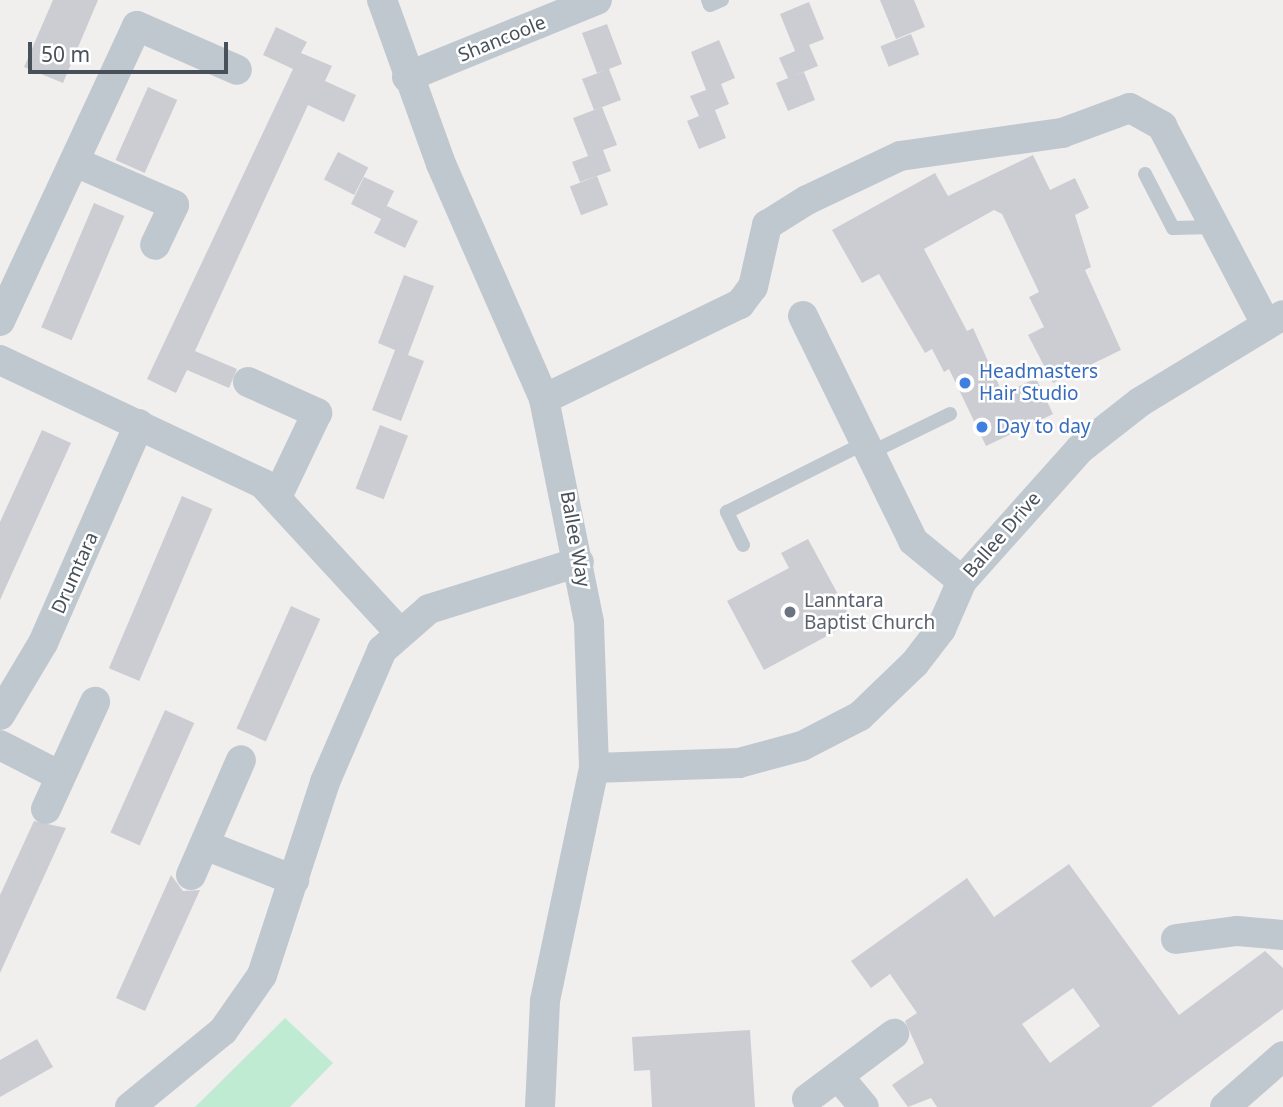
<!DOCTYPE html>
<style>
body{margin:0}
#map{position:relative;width:1283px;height:1107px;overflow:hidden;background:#f1eeee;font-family:"Noto Sans",sans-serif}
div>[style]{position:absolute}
.green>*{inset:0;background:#c0ebd3}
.building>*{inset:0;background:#cccdd3;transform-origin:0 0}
.lane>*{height:14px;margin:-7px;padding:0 7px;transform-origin:7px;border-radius:7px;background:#c0c8cf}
.street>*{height:30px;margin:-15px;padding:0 15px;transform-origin:15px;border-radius:15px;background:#c0c8cf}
.dots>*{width:19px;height:19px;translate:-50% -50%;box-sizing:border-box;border:4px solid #fff;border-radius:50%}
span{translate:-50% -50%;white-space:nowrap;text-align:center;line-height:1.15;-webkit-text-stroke:5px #fff;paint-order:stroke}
.street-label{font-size:19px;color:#48515a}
.shop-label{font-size:19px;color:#366cbe}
.left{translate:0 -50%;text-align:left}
.worship-label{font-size:19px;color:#5b616d}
.scale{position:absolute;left:28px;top:42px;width:200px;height:32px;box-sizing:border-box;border:4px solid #48515a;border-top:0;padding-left:9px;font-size:21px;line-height:24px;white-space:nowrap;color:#48515a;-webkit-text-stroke:5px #fff;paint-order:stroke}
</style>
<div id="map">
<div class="green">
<i style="clip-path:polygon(285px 1018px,333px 1063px,290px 1107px,195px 1107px)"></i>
</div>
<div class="building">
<i style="clip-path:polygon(53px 0,98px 0,63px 83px,24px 67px)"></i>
<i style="clip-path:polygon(880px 0,914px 0,925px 27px,896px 39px)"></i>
<i style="clip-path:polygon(809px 2px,824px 39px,809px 45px,818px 66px,791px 77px,804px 72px,815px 100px,788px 111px,776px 83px,788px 78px,779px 58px,795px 51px,780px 14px)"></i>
<i style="clip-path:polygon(607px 24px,622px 64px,609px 69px,621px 100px,594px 110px,582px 79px,606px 70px,597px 73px,582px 33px)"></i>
<i style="clip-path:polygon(276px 27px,307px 42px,301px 53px,332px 66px,325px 81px,356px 95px,344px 122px,308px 105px,195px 351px,237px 369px,229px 388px,187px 370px,176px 393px,147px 379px,293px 69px,263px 55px)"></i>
<i style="left:911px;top:34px;width:22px;height:33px;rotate:68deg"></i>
<i style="clip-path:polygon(719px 40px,735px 78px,721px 84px,729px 104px,715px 110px,726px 138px,699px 149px,687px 121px,713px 110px,699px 116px,690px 96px,706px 90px,691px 52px)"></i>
<i style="left:148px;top:87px;width:32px;height:80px;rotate:24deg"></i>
<i style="clip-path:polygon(602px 107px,617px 145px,603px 150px,611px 171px,580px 182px,572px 162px,588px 156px,573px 118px)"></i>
<i style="left:338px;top:152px;width:34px;height:31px;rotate:27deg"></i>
<i style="clip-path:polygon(1033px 155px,1050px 190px,1075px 178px,1089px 208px,1075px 215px,1091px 267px,1085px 270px,1121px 350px,1053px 383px,1028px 335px,1044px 327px,1029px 297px,1039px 292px,1002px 214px,994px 210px,924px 249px,967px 331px,973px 328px,1003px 394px,1036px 378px,1053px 414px,986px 446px,949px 369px,944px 372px,932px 349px,925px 353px,879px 274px,862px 283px,832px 230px,935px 173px,948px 196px)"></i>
<i style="left:597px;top:176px;width:31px;height:29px;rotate:69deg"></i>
<i style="clip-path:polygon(364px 177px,394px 191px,383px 214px,387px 206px,418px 221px,405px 248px,374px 233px,381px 219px,351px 204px)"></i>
<i style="left:94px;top:203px;width:33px;height:135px;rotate:23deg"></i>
<i style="clip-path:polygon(404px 275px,434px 286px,408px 355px,424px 361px,401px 421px,372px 410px,395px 350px,378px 343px)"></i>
<i style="left:380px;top:425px;width:30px;height:68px;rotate:21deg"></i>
<i style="clip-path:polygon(42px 430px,71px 443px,0 600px,0 522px)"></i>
<i style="left:182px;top:496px;width:33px;height:187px;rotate:23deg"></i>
<i style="clip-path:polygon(808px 539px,853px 622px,764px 670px,727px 601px,789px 568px,781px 553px)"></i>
<i style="left:291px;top:606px;width:32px;height:134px;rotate:24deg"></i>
<i style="left:165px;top:710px;width:32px;height:134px;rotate:24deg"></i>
<i style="clip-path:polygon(34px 821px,66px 828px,0 973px,0 895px)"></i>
<i style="clip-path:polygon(evenodd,1069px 864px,1179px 1015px,1265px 951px,1283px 968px,1283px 1009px,1151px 1107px,937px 1107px,931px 1098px,908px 1107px,892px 1085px,924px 1063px,905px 1021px,917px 1013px,890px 974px,871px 988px,851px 961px,967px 878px,994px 917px,1069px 864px,1073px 988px,1100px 1026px,1050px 1063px,1022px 1024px,1073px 988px)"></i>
<i style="clip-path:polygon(171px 875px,183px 891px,200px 890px,145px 1011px,116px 998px)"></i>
<i style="clip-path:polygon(750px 1030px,755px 1107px,652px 1107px,650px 1070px,634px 1071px,632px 1037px)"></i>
<i style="clip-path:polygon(37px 1039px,53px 1067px,0 1097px,0 1060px)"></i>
</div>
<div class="lane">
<i style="left:708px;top:0;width:5px;rotate:68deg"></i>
<i style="left:710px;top:5px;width:13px;rotate:-23deg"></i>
<i style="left:1145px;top:174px;width:61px;rotate:62.6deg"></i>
<i style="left:1173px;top:228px;width:41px;rotate:-1.4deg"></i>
<i style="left:870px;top:453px;width:89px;rotate:-26deg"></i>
<i style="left:743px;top:545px;width:37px;rotate:-116deg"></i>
<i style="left:727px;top:512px;width:154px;rotate:-26.6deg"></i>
</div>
<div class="street">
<i style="left:382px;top:0;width:174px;rotate:70.2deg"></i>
<i style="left:441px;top:164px;width:257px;rotate:66.3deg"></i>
<i style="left:544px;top:399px;width:228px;rotate:78.6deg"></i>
<i style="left:589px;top:623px;width:145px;rotate:88deg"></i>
<i style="left:594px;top:768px;width:238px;rotate:101.9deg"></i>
<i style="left:545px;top:1001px;width:106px;rotate:92.7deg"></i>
<i style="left:407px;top:77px;width:205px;rotate:-22.1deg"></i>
<i style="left:75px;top:162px;width:108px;rotate:23.5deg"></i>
<i style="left:174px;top:205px;width:44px;rotate:115.4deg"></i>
<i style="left:803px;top:316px;width:250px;rotate:63.9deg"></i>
<i style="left:913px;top:541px;width:63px;rotate:39.2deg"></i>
<i style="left:0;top:321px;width:325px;rotate:-65.1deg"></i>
<i style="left:137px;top:26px;width:109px;rotate:23.7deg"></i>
<i style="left:0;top:360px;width:291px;rotate:25.2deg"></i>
<i style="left:263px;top:484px;width:200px;rotate:47.4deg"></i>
<i style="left:248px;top:382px;width:76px;rotate:24.2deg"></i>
<i style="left:317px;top:413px;width:93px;rotate:115.5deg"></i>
<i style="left:544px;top:399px;width:218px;rotate:-25.9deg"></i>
<i style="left:740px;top:304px;width:21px;rotate:-53deg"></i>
<i style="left:753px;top:287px;width:64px;rotate:-77.3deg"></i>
<i style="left:767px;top:225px;width:47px;rotate:-32deg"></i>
<i style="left:807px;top:200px;width:103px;rotate:-25.3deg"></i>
<i style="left:900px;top:156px;width:164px;rotate:-8.1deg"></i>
<i style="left:1062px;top:133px;width:72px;rotate:-20.2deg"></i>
<i style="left:1130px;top:108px;width:37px;rotate:29deg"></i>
<i style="left:1162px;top:126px;width:224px;rotate:62.3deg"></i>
<i style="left:0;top:715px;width:84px;rotate:-59.2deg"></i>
<i style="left:43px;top:643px;width:239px;rotate:-66.3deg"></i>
<i style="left:0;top:745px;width:68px;rotate:27.3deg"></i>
<i style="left:594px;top:768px;width:145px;rotate:-2deg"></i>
<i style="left:739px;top:763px;width:65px;rotate:-15.1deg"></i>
<i style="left:802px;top:746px;width:65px;rotate:-27.3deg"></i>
<i style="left:860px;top:716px;width:76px;rotate:-43.9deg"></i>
<i style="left:915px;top:663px;width:43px;rotate:-52.6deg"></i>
<i style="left:941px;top:629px;width:52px;rotate:-66.4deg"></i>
<i style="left:962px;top:581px;width:177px;rotate:-48.2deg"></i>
<i style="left:1080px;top:449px;width:76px;rotate:-38.1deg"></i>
<i style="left:1140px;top:402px;width:167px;rotate:-31.3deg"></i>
<i style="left:46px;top:809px;width:118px;rotate:-65.4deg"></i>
<i style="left:205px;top:845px;width:96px;rotate:21.5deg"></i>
<i style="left:191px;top:875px;width:125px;rotate:-66.5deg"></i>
<i style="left:1176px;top:939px;width:62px;rotate:-7.5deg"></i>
<i style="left:1237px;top:931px;width:46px;rotate:5deg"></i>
<i style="left:838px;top:1076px;width:40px;rotate:50deg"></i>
<i style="left:807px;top:1099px;width:109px;rotate:-36.8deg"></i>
<i style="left:130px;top:1107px;width:120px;rotate:-39.3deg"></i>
<i style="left:223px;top:1031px;width:68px;rotate:-55.1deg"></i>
<i style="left:262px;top:975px;width:203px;rotate:-71.9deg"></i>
<i style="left:325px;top:782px;width:144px;rotate:-66.6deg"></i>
<i style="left:382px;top:650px;width:62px;rotate:-41.1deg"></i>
<i style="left:429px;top:609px;width:157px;rotate:-17.4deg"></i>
<i style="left:1225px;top:1107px;width:77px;rotate:-41.3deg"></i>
</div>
<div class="dots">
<i style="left:965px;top:383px;background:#3f7fe0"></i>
<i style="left:982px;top:427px;background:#3f7fe0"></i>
<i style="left:790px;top:612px;background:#6b7280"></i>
</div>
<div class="street-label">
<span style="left:502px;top:39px;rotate:-22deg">Shancoole</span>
<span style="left:1002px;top:535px;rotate:-49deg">Ballee Drive</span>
<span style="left:575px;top:539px;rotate:80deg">Ballee Way</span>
<span style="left:75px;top:573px;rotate:-66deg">Drumtara</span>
</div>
<div class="shop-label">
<span class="left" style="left:979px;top:383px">Headmasters<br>Hair Studio</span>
<span class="left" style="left:996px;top:427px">Day to day</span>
</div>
<div class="worship-label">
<span class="left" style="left:804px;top:612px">Lanntara<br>Baptist Church</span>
</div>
<div class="scale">50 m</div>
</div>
